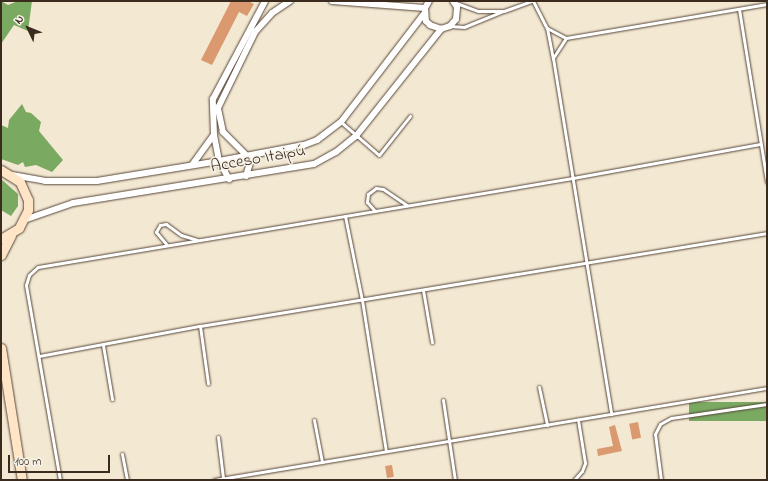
<!DOCTYPE html>
<meta charset="utf-8">
<style>
body{margin:0}
#map{position:relative;width:768px;height:481px;overflow:hidden;background:#f3e8d2;font-family:"Indie Flower",sans-serif}
div>[style]{position:absolute}
.forest>*{inset:0;background:#7aa962;transform-origin:0 0}
.building>*{inset:0;background:#db9970;transform-origin:0 0}
.roads{filter:drop-shadow(0 0 1px #574639) drop-shadow(0 0 1px #574639)}
.lane>*{height:3px;margin:-1.5px;padding:0 1.5px;transform-origin:1.5px;border-radius:1.5px;background:#fff}
.street>*{height:6px;margin:-3px;padding:0 3px;transform-origin:3px;border-radius:3px;background:#fff}
.secondary>*{height:9px;margin:-4.5px;padding:0 4.5px;transform-origin:4.5px;border-radius:4.5px;background:#ffe4c6}
span{translate:-50% -50%;white-space:nowrap;text-align:center;line-height:1.15;-webkit-text-stroke:3px #f7f3e8;paint-order:stroke}
.street-label{font-size:17px;color:#3b2a1e}
.frame{position:absolute;inset:0;border:2px solid #3b2a1e;pointer-events:none}
.north{position:absolute;left:8px;top:8px;width:40px;height:40px;-webkit-text-stroke:3px #f7f3e8;paint-order:stroke;rotate:313deg;font-size:11px;font-weight:700;line-height:16px;text-align:center;color:#3b2a1e}
.north::after{content:'';display:block;margin:auto;width:14px;height:18px;background:#3b2a1e;clip-path:polygon(50% 0,100% 100%,50% 72%,0 100%)}
.scale{position:absolute;left:8px;top:455px;width:102px;height:18px;box-sizing:border-box;border:2px solid #3b2a1e;border-top:0;padding-left:5px;font-size:12px;line-height:14px;white-space:nowrap;color:#3b2a1e;-webkit-text-stroke:3px #f7f3e8;paint-order:stroke}
</style>
<div id="map">
<div class="forest">
<i style="clip-path:polygon(1px 1px,8px 5px,18px 1px,32px 1px,28px 31px,14px 25px,1px 44px)"></i>
<i style="clip-path:polygon(22px 104px,26px 112px,31px 113px,41px 122px,39px 131px,63px 160px,52px 172px,36px 165px,25px 167px,23px 162px,18px 165px,1px 159px,1px 125px,8px 128px,9px 120px)"></i>
<i style="clip-path:polygon(1px 179px,18px 194px,18px 206px,11px 216px,1px 210px)"></i>
<i style="left:767px;top:402px;width:19px;height:78px;rotate:90deg"></i>
</div>
<div class="building">
<i style="clip-path:polygon(231px 1px,248px 1px,254px 4px,247px 16px,239px 12px,212px 65px,201px 60px)"></i>
<i style="left:638px;top:422px;width:16px;height:9px;rotate:79deg"></i>
<i style="clip-path:polygon(615px 425px,622px 451px,598px 456px,597px 449px,613px 446px,609px 427px)"></i>
<i style="left:392px;top:465px;width:12px;height:7px;rotate:81deg"></i>
</div>
<div class="roads">
<div class="lane">
<i style="left:533px;top:1px;width:30px;rotate:63deg"></i>
<i style="left:547px;top:28px;width:31px;rotate:79deg"></i>
<i style="left:553px;top:58px;width:361px;rotate:80.7deg"></i>
<i style="left:456px;top:3px;width:23px;rotate:20deg"></i>
<i style="left:478px;top:11px;width:26px"></i>
<i style="left:504px;top:11px;width:29px;rotate:-20deg"></i>
<i style="left:739px;top:9px;width:175px;rotate:80.8deg"></i>
<i style="left:450px;top:26px;width:14px;rotate:4deg"></i>
<i style="left:464px;top:27px;width:42px;rotate:-22.3deg"></i>
<i style="left:547px;top:28px;width:21px;rotate:28deg"></i>
<i style="left:566px;top:38px;width:204px;rotate:-9.6deg"></i>
<i style="left:553px;top:58px;width:24px;rotate:-57deg"></i>
<i style="left:341px;top:122px;width:50px;rotate:41deg"></i>
<i style="left:379px;top:155px;width:50px;rotate:-51.5deg"></i>
<i style="left:375px;top:211px;width:12px;rotate:-132deg"></i>
<i style="left:367px;top:202px;width:8px;rotate:-83deg"></i>
<i style="left:368px;top:194px;width:10px;rotate:-37deg"></i>
<i style="left:376px;top:188px;width:7px;rotate:8deg"></i>
<i style="left:383px;top:189px;width:29px;rotate:34deg"></i>
<i style="left:345px;top:216px;width:86px;rotate:78.6deg"></i>
<i style="left:362px;top:300px;width:153px;rotate:81deg"></i>
<i style="left:167px;top:245px;width:17px;rotate:-130deg"></i>
<i style="left:156px;top:232px;width:8px;rotate:-60deg"></i>
<i style="left:160px;top:225px;width:6px;rotate:-9deg"></i>
<i style="left:166px;top:224px;width:19px;rotate:36deg"></i>
<i style="left:181px;top:235px;width:17px;rotate:17deg"></i>
<i style="left:423px;top:290px;width:53px;rotate:80.2deg"></i>
<i style="left:200px;top:326px;width:58px;rotate:82deg"></i>
<i style="left:103px;top:345px;width:55px;rotate:80.5deg"></i>
<i style="left:39px;top:356px;width:164px;rotate:-10.6deg"></i>
<i style="left:200px;top:326px;width:575px;rotate:-9.31deg"></i>
<i style="left:539px;top:387px;width:39px;rotate:78deg"></i>
<i style="left:443px;top:400px;width:81px;rotate:81.5deg"></i>
<i style="left:314px;top:420px;width:43px;rotate:79.2deg"></i>
<i style="left:218px;top:437px;width:41px;rotate:83deg"></i>
<i style="left:122px;top:454px;width:26px;rotate:79deg"></i>
<i style="left:60px;top:480px;width:198px;rotate:-99.9deg"></i>
<i style="left:26px;top:285px;width:10px;rotate:-73deg"></i>
<i style="left:29px;top:275px;width:12px;rotate:-42deg"></i>
<i style="left:38px;top:267px;width:542px;rotate:-9.44deg"></i>
<i style="left:573px;top:178px;width:190px;rotate:-10.3deg"></i>
<i style="left:214px;top:480px;width:561px;rotate:-9.45deg"></i>
<i style="left:574px;top:480px;width:12px;rotate:-48deg"></i>
<i style="left:582px;top:471px;width:9px;rotate:-69deg"></i>
<i style="left:585px;top:463px;width:44px;rotate:-99.2deg"></i>
<i style="left:661px;top:480px;width:46px;rotate:-97.4deg"></i>
<i style="left:655px;top:434px;width:11px;rotate:-63deg"></i>
<i style="left:660px;top:424px;width:13px;rotate:-29deg"></i>
<i style="left:671px;top:418px;width:97px;rotate:-8.3deg"></i>
</div>
<div class="street">
<i style="left:332px;top:1px;width:93px;rotate:4.3deg"></i>
<i style="left:429px;top:1px;width:8px;rotate:120deg"></i>
<i style="left:425px;top:8px;width:13px;rotate:86deg"></i>
<i style="left:426px;top:21px;width:6px;rotate:45deg"></i>
<i style="left:430px;top:25px;width:12px;rotate:20deg"></i>
<i style="left:441px;top:29px;width:9px;rotate:-18deg"></i>
<i style="left:450px;top:26px;width:9px;rotate:-49deg"></i>
<i style="left:456px;top:19px;width:12px;rotate:-85deg"></i>
<i style="left:457px;top:7px;width:7px;rotate:-124deg"></i>
<i style="left:214px;top:135px;width:26px;rotate:79deg"></i>
<i style="left:219px;top:161px;width:21px;rotate:61deg"></i>
<i style="left:192px;top:165px;width:37px;rotate:-54deg"></i>
<i style="left:214px;top:135px;width:36px;rotate:-92deg"></i>
<i style="left:213px;top:99px;width:111px;rotate:-62deg"></i>
<i style="left:12px;top:175px;width:34px;rotate:10deg"></i>
<i style="left:45px;top:181px;width:52px"></i>
<i style="left:97px;top:181px;width:124px;rotate:-9.3deg"></i>
<i style="left:219px;top:161px;width:86px;rotate:-10.7deg"></i>
<i style="left:304px;top:145px;width:14px;rotate:-21deg"></i>
<i style="left:317px;top:140px;width:30px;rotate:-37deg"></i>
<i style="left:341px;top:122px;width:136px;rotate:-52.5deg"></i>
<i style="left:246px;top:176px;width:17px;rotate:-73deg"></i>
<i style="left:251px;top:160px;width:40px;rotate:-135deg"></i>
<i style="left:223px;top:132px;width:25px;rotate:-102deg"></i>
<i style="left:218px;top:108px;width:85px;rotate:-64deg"></i>
<i style="left:255px;top:32px;width:25px;rotate:-48deg"></i>
<i style="left:272px;top:13px;width:22px;rotate:-34deg"></i>
<i style="left:24px;top:220px;width:52px;rotate:-19.1deg"></i>
<i style="left:73px;top:203px;width:244px;rotate:-9.2deg"></i>
<i style="left:314px;top:164px;width:25px;rotate:-29deg"></i>
<i style="left:336px;top:152px;width:26px;rotate:-39deg"></i>
<i style="left:356px;top:136px;width:137px;rotate:-51.5deg"></i>
</div>
<div class="secondary">
<i style="left:1px;top:170px;width:22px;rotate:32deg"></i>
<i style="left:20px;top:182px;width:20px;rotate:66deg"></i>
<i style="left:28px;top:200px;width:10px;rotate:90deg"></i>
<i style="left:28px;top:210px;width:20px;rotate:117deg"></i>
<i style="left:19px;top:228px;width:21px;rotate:149deg"></i>
<i style="left:1px;top:255px;width:22px;rotate:-63deg"></i>
<i style="left:1px;top:348px;width:134px;rotate:81deg"></i>
</div>
</div>
<div class="street-label">
<span style="left:258px;top:159px;rotate:-10deg">Acceso Itaipú</span>
</div>
<div class="frame"></div>
<div class="north">N</div>
<div class="scale">100 m</div>
</div>
